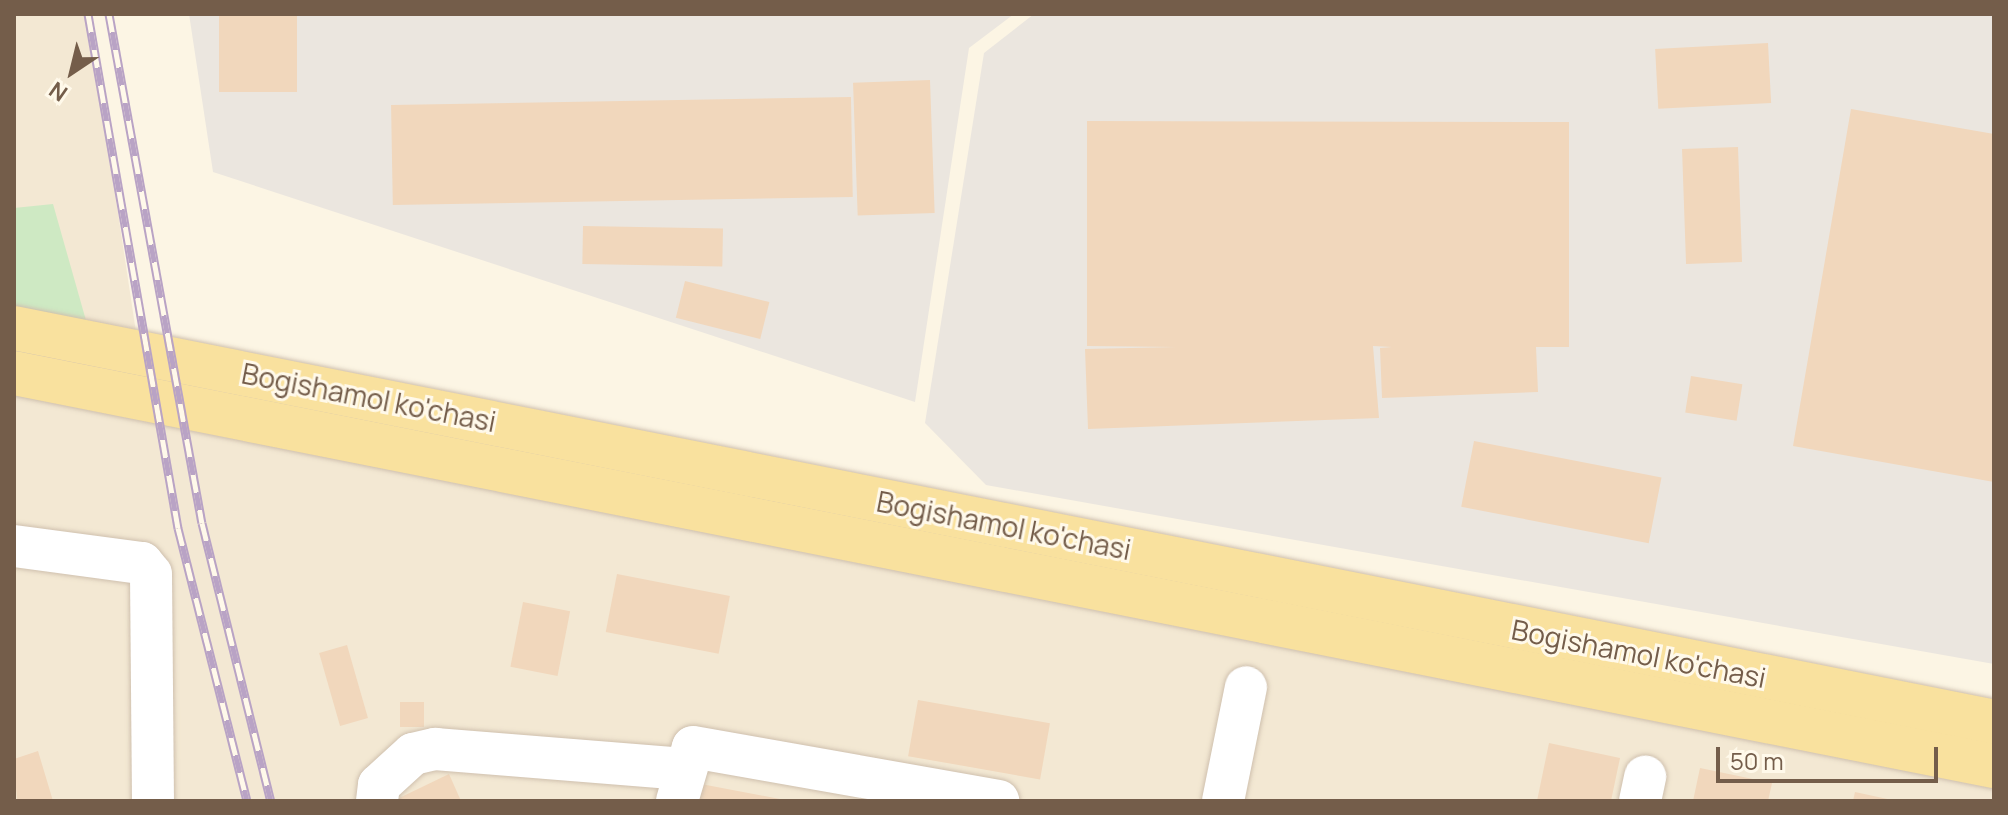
<!DOCTYPE html>
<style>
body{margin:0}
#map{position:relative;width:2008px;height:815px;overflow:hidden;background:#fcf5e4;font-family:Manrope,sans-serif}
div>[style]{position:absolute}
.residential>*{inset:0;background:#f3e8d3}
.industrial>*{inset:0;background:#ebe6df}
.green>*{inset:0;background:#cee9c3}
.building>*{inset:0;background:#f1d7bc;transform-origin:0 0}
.roads{filter:drop-shadow(0 0 2px #cfc0ae) drop-shadow(0 0 2px #cfc0ae)}
.minor>*{height:42px;margin:-21px;padding:0 21px;transform-origin:21px;border-radius:21px;background:#fff}
.major>*{height:44px;margin:-22px;padding:0 22px;transform-origin:22px;border-radius:22px;background:#f9e19e}
.rail>*{height:9px;margin-top:-4.5px;transform-origin:0;background:repeating-linear-gradient(90deg,#fff9ea 0 18px,#b9a3c5 0 36px);box-sizing:border-box;border-block:2px solid #b9a3c5}
span{translate:-50% -50%;white-space:nowrap;text-align:center;line-height:1.15;-webkit-text-stroke:6px #fff9ea;paint-order:stroke}
.street-label{font-size:28px;color:#745d4a}
.frame{position:absolute;inset:0;border:16px solid #745d4a;pointer-events:none}
.north{position:absolute;left:32px;top:32px;width:80px;height:80px;-webkit-text-stroke:6px #fff9ea;paint-order:stroke;rotate:215deg;font-size:22px;font-weight:700;line-height:32px;text-align:center;color:#745d4a}
.north::after{content:'';display:block;margin:auto;width:28px;height:36px;background:#745d4a;clip-path:polygon(50% 0,100% 100%,50% 72%,0 100%)}
.scale{position:absolute;left:1716px;top:747px;width:222px;height:36px;box-sizing:border-box;border:4px solid #745d4a;border-top:0;padding-left:10px;font-size:24px;line-height:28px;white-space:nowrap;color:#745d4a;-webkit-text-stroke:6px #fff9ea;paint-order:stroke}
</style>
<div id="map">
<div class="residential">
<i style="clip-path:polygon(14px 14px,88px 14px,139px 352px,14px 328px)"></i>
<i style="clip-path:polygon(14px 382px,1994px 782px,1994px 801px,14px 801px)"></i>
</div>
<div class="industrial">
<i style="clip-path:polygon(189px 14px,1014px 14px,969px 48px,915px 402px,213px 172px)"></i>
<i style="clip-path:polygon(1034px 14px,1994px 14px,1994px 664px,986px 485px,925px 423px,984px 53px)"></i>
</div>
<div class="green">
<i style="clip-path:polygon(53px 204px,87px 324px,14px 310px,14px 208px)"></i>
</div>
<div class="building">
<i style="left:219px;top:14px;width:78px;height:78px"></i>
<i style="left:1768px;top:43px;width:60px;height:113px;rotate:87deg"></i>
<i style="left:930px;top:80px;width:133px;height:77px;rotate:88deg"></i>
<i style="left:851px;top:97px;width:100px;height:460px;rotate:89deg"></i>
<i style="clip-path:polygon(1851px 109px,1994px 134px,1994px 482px,1793px 446px)"></i>
<i style="clip-path:polygon(1087px 121px,1569px 122px,1569px 347px,1536px 347px,1538px 392px,1382px 398px,1380px 348px,1392px 347px,1373px 346px,1379px 418px,1088px 429px,1085px 349px,1176px 347px,1087px 346px)"></i>
<i style="left:1738px;top:147px;width:115px;height:56px;rotate:88deg"></i>
<i style="left:583px;top:226px;width:140px;height:38px;rotate:1deg"></i>
<i style="left:685px;top:281px;width:87px;height:38px;rotate:14deg"></i>
<i style="left:1691px;top:376px;width:52px;height:37px;rotate:9deg"></i>
<i style="left:1474px;top:441px;width:191px;height:67px;rotate:11deg"></i>
<i style="left:617px;top:574px;width:115px;height:59px;rotate:11deg"></i>
<i style="left:523px;top:602px;width:48px;height:66px;rotate:11deg"></i>
<i style="left:347px;top:645px;width:76px;height:29px;rotate:74deg"></i>
<i style="left:918px;top:700px;width:134px;height:57px;rotate:10deg"></i>
<i style="left:424px;top:702px;width:25px;height:24px;rotate:90deg"></i>
<i style="clip-path:polygon(1549px 743px,1620px 758px,1611px 801px,1537px 801px)"></i>
<i style="clip-path:polygon(38px 751px,53px 801px,17px 801px,14px 759px)"></i>
<i style="clip-path:polygon(1700px 768px,1772px 783px,1768px 801px,1693px 801px)"></i>
<i style="clip-path:polygon(449px 774px,461px 801px,393px 801px)"></i>
<i style="clip-path:polygon(701px 784px,785px 800px,785px 801px,698px 801px)"></i>
<i style="clip-path:polygon(1855px 792px,1892px 800px,1891px 801px,1853px 801px)"></i>
</div>
<div class="roads">
<div class="minor">
<i style="left:14px;top:546px;width:129px;rotate:7.6deg"></i>
<i style="left:142px;top:563px;width:14px;rotate:51deg"></i>
<i style="left:151px;top:574px;width:227px;rotate:89.5deg"></i>
<i style="left:377px;top:801px;width:16px;rotate:-83deg"></i>
<i style="left:379px;top:785px;width:46px;rotate:-42.4deg"></i>
<i style="left:413px;top:754px;width:23px;rotate:-13deg"></i>
<i style="left:435px;top:749px;width:250px;rotate:4.6deg"></i>
<i style="left:677px;top:801px;width:56px;rotate:-73.5deg"></i>
<i style="left:693px;top:747px;width:310px;rotate:10deg"></i>
<i style="left:1223px;top:801px;width:116px;rotate:-78.6deg"></i>
<i style="left:1640px;top:801px;width:25px;rotate:-78deg"></i>
</div>
<div class="major">
<i style="left:14px;top:328px;width:2019px;rotate:11.25deg"></i>
<i style="left:14px;top:373px;width:2019px;rotate:11.23deg"></i>
</div>
</div>
<div class="rail">
<i style="left:88px;top:14px;width:522px;rotate:80.07deg"></i>
<i style="left:178px;top:528px;width:282px;rotate:75.8deg"></i>
<i style="left:109px;top:14px;width:517px;rotate:79.65deg"></i>
<i style="left:202px;top:523px;width:286px;rotate:76.1deg"></i>
</div>
<div class="street-label">
<span style="left:369px;top:397px;rotate:11deg">Bogishamol ko'chasi</span>
<span style="left:1004px;top:525px;rotate:11deg">Bogishamol ko'chasi</span>
<span style="left:1639px;top:653px;rotate:11deg">Bogishamol ko'chasi</span>
</div>
<div class="frame"></div>
<div class="north">N</div>
<div class="scale">50 m</div>
</div>
